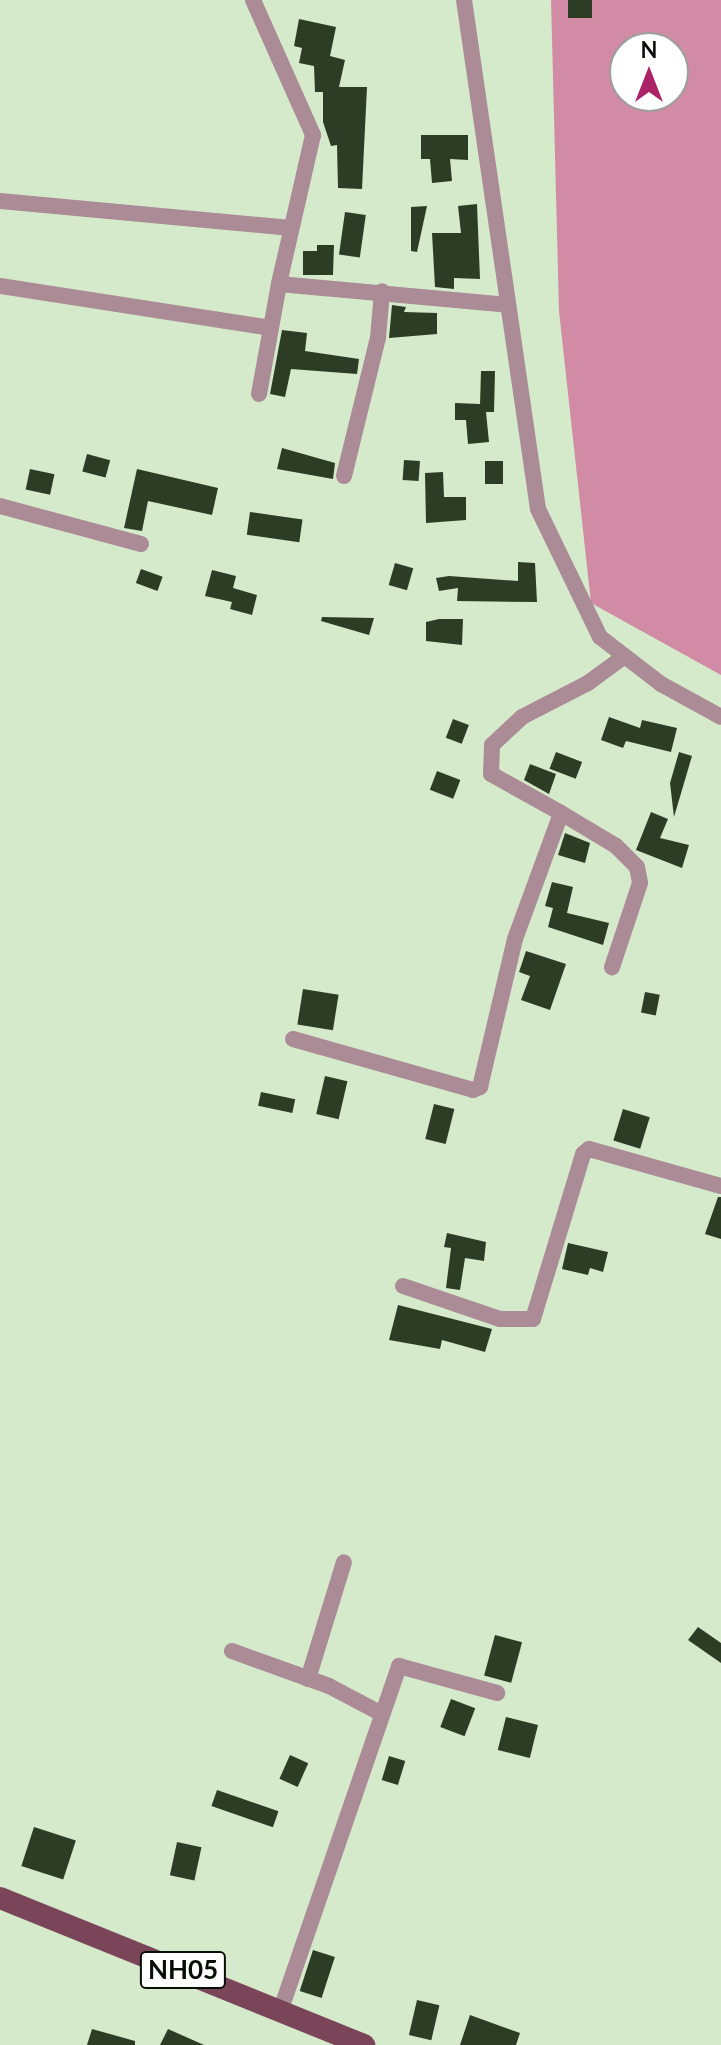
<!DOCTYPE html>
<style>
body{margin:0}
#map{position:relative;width:721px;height:2045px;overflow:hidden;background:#d5e9cb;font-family:Lato,sans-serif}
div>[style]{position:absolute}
.forest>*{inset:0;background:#d18ba5}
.building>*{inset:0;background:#2d3d25;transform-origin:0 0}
.minor>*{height:16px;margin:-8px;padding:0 8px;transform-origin:8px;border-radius:8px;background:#ab8c96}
.primary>*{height:22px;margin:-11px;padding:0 11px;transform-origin:11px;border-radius:11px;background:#7a4459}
span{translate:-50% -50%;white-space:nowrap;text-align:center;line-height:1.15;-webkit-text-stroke:8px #fff;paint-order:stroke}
.shield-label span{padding:2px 6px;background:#fff;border:2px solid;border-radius:6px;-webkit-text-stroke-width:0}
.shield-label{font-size:26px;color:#070e05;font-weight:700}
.north{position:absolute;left:609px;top:32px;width:80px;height:80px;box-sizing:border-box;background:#fff;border:2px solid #9c9f9b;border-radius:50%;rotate:0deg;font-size:22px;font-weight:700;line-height:32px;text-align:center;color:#070e05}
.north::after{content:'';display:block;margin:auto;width:28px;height:36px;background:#ab2267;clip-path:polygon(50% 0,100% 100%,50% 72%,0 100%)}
</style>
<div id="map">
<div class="forest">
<i style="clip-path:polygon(evenodd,551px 0,721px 0,721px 675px,591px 603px,559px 311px,551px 0,625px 48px,673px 48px,673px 96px,625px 96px,625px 48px)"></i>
</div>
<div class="building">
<i style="left:568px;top:0;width:24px;height:18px"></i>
<i style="clip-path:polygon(299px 19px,336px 27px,330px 56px,345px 60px,339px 87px,367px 87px,362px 189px,338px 188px,337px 145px,331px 146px,323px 122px,323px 92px,315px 92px,314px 66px,299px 63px,302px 48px,294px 46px)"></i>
<i style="clip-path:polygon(421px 135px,468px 135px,468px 160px,450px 159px,452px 181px,432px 183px,430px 159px,421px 159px)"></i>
<i style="clip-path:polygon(477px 204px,480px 279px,454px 278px,454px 289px,435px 287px,432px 233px,461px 233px,458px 206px)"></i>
<i style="clip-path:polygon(427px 206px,417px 252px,411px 251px,411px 207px)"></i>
<i style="left:345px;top:212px;width:21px;height:43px;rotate:8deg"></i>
<i style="clip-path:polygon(317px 245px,334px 245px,333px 275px,303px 275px,303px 251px,317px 251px)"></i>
<i style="clip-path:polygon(392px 305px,406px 307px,404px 312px,437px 313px,437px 334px,389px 338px)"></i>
<i style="clip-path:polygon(282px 330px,307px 333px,305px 351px,359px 359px,357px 374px,291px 369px,285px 397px,270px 394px)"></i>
<i style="clip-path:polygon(481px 371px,495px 371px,494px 412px,486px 412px,489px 442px,468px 444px,466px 420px,455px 420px,455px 403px,480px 404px)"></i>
<i style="clip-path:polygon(282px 448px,335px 463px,333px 479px,277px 469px)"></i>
<i style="left:87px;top:454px;width:24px;height:18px;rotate:15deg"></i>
<i style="left:404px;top:460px;width:16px;height:20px;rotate:4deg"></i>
<i style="left:485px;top:461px;width:18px;height:23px"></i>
<i style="left:30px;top:469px;width:25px;height:21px;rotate:12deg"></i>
<i style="clip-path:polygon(137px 469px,218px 488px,212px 515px,148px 501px,142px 531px,124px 528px)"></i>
<i style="clip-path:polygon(443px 472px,444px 497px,466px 497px,466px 520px,426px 523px,425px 473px)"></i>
<i style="left:250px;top:512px;width:53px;height:23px;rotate:8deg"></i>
<i style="clip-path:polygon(518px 562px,535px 563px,537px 602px,457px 601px,458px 588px,439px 591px,436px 578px,449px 576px,518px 581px)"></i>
<i style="left:395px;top:563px;width:19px;height:23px;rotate:16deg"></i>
<i style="left:141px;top:569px;width:23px;height:15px;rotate:20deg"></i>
<i style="clip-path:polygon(212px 570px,236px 576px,233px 588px,257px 595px,252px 615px,230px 609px,232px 602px,205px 596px)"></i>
<i style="clip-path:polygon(322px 617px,374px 618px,369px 635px,321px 621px)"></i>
<i style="clip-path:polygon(439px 619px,463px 619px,462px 645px,426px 641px,426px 622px)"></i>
<i style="clip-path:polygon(609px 717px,640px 728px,642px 720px,677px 728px,671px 752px,626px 741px,623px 748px,601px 740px)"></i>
<i style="left:453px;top:719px;width:17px;height:20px;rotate:21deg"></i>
<i style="left:556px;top:752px;width:28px;height:18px;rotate:21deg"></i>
<i style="clip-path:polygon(679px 752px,692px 756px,674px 817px,670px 783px)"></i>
<i style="clip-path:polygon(530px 764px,556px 774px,549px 794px,524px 780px)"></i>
<i style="left:437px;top:771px;width:25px;height:20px;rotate:21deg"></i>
<i style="clip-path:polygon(651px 812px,668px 819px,660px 838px,689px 845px,682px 868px,636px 850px)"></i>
<i style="clip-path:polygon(565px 833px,590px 843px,585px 863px,558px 855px)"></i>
<i style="clip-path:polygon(552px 882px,573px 887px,567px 913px,609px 923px,603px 945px,548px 927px,553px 908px,545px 906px)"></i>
<i style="clip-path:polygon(526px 951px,566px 964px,550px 1010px,521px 1000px,530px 976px,519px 972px)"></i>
<i style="left:303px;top:989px;width:36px;height:36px;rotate:9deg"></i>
<i style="left:645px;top:992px;width:15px;height:21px;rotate:11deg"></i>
<i style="left:325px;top:1076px;width:23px;height:39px;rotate:13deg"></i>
<i style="left:261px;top:1092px;width:35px;height:14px;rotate:12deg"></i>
<i style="left:434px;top:1104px;width:21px;height:36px;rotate:14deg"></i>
<i style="left:623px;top:1109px;width:28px;height:33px;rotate:17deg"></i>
<i style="clip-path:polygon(718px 1197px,721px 1197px,721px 1239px,705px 1234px)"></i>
<i style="clip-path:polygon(447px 1233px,486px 1242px,484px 1261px,465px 1258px,460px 1290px,446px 1288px,451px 1248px,444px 1247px)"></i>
<i style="clip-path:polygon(568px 1243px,608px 1252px,603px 1272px,590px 1268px,588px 1275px,562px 1269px)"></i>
<i style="clip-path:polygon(398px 1305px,492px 1329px,485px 1352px,442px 1340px,440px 1349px,389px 1340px)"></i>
<i style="clip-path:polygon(698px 1627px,721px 1643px,721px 1663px,688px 1640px)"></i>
<i style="left:495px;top:1635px;width:28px;height:42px;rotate:15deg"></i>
<i style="left:451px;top:1699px;width:26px;height:30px;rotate:21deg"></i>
<i style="left:506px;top:1717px;width:33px;height:34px;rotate:14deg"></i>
<i style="left:290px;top:1755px;width:20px;height:26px;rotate:24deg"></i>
<i style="left:389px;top:1756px;width:17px;height:25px;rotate:17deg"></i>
<i style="left:217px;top:1790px;width:65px;height:17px;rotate:19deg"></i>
<i style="left:34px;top:1827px;width:44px;height:41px;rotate:18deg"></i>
<i style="left:177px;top:1842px;width:25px;height:34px;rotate:12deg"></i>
<i style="left:313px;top:1950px;width:23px;height:43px;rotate:18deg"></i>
<i style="left:417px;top:2000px;width:23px;height:36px;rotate:13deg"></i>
<i style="clip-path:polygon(470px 2015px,520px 2033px,516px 2045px,460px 2045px)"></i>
<i style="clip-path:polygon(92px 2029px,135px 2041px,135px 2045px,87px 2045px)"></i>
<i style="clip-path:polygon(168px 2029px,204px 2045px,160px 2045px)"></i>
</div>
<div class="minor">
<i style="left:253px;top:0;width:148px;rotate:66deg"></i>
<i style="left:313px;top:135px;width:153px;rotate:102.9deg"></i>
<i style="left:464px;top:0;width:514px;rotate:81.73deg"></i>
<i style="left:538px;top:509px;width:142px;rotate:64.2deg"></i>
<i style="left:600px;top:637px;width:77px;rotate:37.6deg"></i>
<i style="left:661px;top:684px;width:68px;rotate:28.8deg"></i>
<i style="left:0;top:201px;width:290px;rotate:5.3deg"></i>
<i style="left:0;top:286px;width:273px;rotate:8.8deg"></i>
<i style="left:259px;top:394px;width:112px;rotate:-79.7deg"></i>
<i style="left:279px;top:284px;width:230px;rotate:5.2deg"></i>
<i style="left:344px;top:476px;width:142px;rotate:-76.2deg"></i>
<i style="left:378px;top:338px;width:47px;rotate:-85.1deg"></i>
<i style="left:0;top:506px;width:146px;rotate:15.1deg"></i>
<i style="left:561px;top:813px;width:64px;rotate:31deg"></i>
<i style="left:616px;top:846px;width:30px;rotate:45deg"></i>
<i style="left:637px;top:867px;width:16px;rotate:79deg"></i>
<i style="left:640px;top:883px;width:89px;rotate:108.4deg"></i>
<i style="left:293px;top:1039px;width:187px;rotate:15.8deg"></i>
<i style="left:473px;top:1090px;width:8px;rotate:-23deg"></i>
<i style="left:480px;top:1087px;width:152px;rotate:-76.7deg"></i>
<i style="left:515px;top:939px;width:134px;rotate:-69.9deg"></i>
<i style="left:561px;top:813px;width:80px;rotate:-150.9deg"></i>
<i style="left:491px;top:774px;width:29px;rotate:-88deg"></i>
<i style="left:492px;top:745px;width:41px;rotate:-43deg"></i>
<i style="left:522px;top:717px;width:74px;rotate:-27.3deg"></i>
<i style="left:588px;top:683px;width:42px;rotate:-36.3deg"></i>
<i style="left:403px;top:1286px;width:102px;rotate:18.8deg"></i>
<i style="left:500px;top:1319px;width:33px"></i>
<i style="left:533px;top:1319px;width:172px;rotate:-73.1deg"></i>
<i style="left:583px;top:1154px;width:8px;rotate:-40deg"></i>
<i style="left:589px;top:1149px;width:137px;rotate:15.7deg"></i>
<i style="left:232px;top:1651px;width:103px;rotate:19.8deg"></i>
<i style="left:329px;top:1686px;width:60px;rotate:27.8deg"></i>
<i style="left:308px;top:1679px;width:122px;rotate:-72.9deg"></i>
<i style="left:281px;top:2009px;width:363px;rotate:-71deg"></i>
<i style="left:399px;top:1666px;width:102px;rotate:15.4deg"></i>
</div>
<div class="primary">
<i style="left:0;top:1898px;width:393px;rotate:22deg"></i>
</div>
<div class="shield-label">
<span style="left:183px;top:1970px">NH05</span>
</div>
<div class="north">N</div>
</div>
